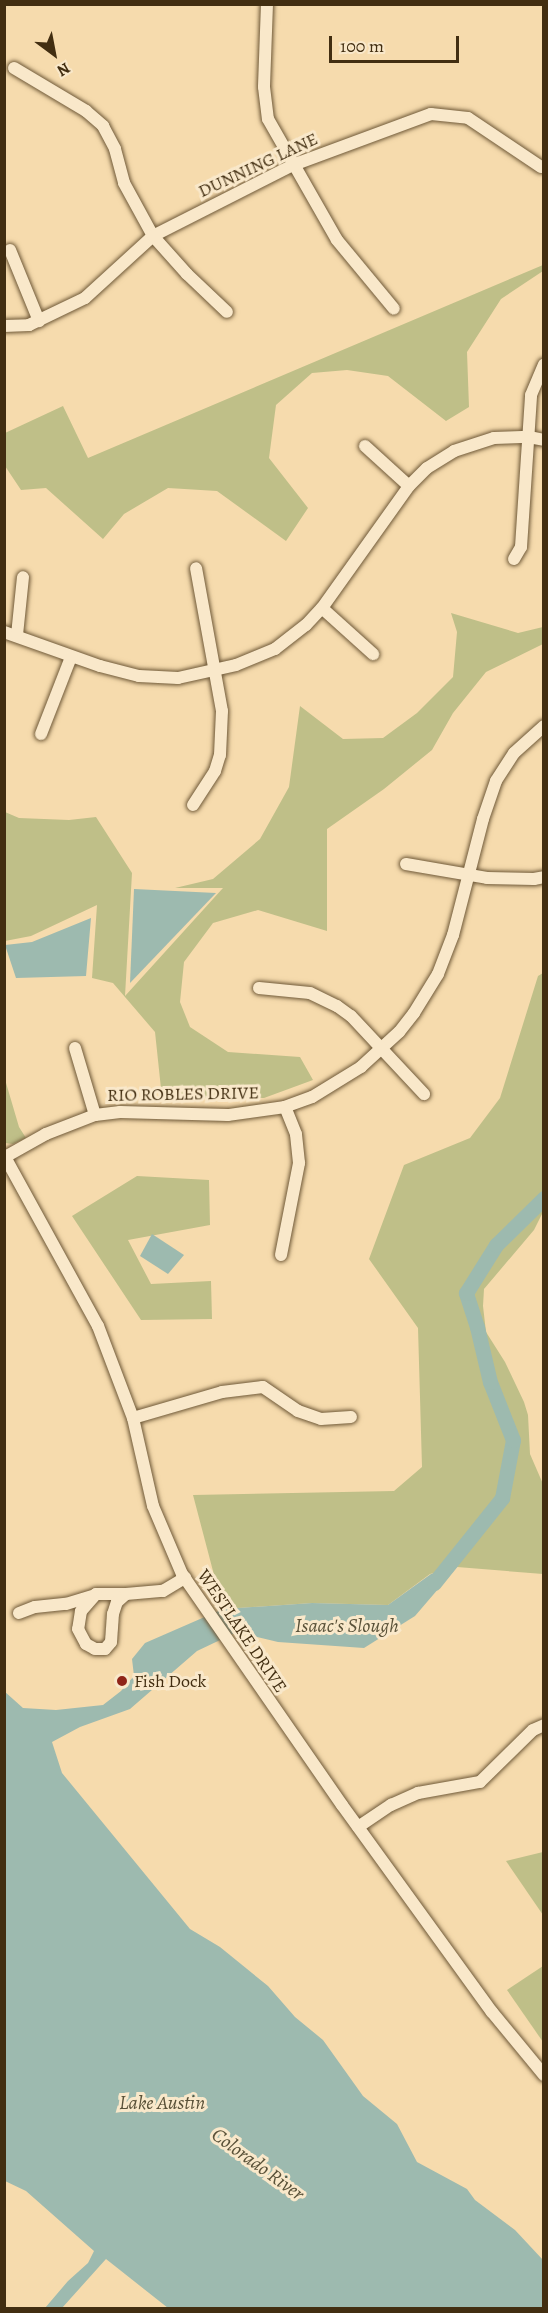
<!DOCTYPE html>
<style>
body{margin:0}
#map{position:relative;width:548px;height:2313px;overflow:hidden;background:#f6dbad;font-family:Alegreya,serif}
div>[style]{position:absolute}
.green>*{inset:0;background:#bfbf88}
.water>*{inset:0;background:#9dbaaf}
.river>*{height:15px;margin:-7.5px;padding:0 7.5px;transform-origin:7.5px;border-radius:7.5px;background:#9dbaaf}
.roads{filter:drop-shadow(0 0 2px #6f5938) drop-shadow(0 0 2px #6f5938)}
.minor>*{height:12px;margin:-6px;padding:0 6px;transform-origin:6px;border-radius:6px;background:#f9e8ca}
.dots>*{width:16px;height:16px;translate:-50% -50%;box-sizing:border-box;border:3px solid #f9e8ca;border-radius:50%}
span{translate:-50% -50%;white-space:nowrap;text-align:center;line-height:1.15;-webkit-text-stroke:6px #f9e8ca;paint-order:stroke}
.street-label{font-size:18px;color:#422e11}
.poi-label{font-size:18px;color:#422e11}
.left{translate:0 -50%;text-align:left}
.water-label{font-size:20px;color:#595138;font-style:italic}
.frame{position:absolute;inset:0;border:6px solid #422e11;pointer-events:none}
.north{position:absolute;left:24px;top:24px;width:60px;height:60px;-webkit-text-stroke:4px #f9e8ca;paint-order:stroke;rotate:148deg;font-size:16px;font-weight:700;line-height:24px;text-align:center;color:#422e11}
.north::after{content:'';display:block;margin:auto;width:21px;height:27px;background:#422e11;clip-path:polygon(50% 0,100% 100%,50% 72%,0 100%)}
.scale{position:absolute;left:329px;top:36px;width:130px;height:27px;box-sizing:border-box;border:3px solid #422e11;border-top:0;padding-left:8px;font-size:18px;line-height:21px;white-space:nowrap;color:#422e11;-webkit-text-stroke:4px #f9e8ca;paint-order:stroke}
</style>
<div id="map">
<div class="green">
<i style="clip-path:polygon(543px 265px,543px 271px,501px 299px,467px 352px,469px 407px,446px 421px,388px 376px,347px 370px,312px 373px,276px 405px,269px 458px,308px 508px,286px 541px,217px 491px,168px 488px,124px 514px,103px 539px,46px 488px,21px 490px,5px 466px,5px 433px,63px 406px,88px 458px)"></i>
<i style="clip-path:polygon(451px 613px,518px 633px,543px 627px,543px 644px,486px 672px,453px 713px,432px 750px,384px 789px,327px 829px,327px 931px,258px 910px,213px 923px,184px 962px,180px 1002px,190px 1027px,228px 1052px,300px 1057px,313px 1080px,264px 1098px,162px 1098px,155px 1032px,113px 983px,92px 978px,97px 905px,31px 936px,5px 941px,5px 812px,19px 818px,69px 820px,96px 817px,132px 873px,125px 996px,223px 888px,175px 888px,213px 879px,260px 839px,289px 787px,300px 706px,343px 739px,383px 738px,417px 713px,453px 677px,457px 632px)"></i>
<i style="clip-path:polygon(543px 973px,543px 1212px,534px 1230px,484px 1289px,483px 1306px,486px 1332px,505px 1362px,524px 1402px,528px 1415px,530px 1454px,543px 1484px,543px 1574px,457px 1567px,430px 1574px,388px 1605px,312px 1603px,223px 1609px,193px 1495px,394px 1491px,422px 1467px,418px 1328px,369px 1259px,404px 1165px,470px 1138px,500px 1098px,538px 976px)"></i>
<i style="clip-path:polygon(4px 1076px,19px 1127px,26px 1138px,13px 1144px,5px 1143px)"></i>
<i style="clip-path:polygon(137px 1176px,209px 1180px,210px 1225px,128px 1240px,151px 1284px,211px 1281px,212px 1319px,141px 1320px,72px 1216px)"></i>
<i style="clip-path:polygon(543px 1852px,544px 1852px,543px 1915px,506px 1861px)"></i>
<i style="clip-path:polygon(543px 1966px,543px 2042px,507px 1990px)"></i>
</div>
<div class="water">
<i style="clip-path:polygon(134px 889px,216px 893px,130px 983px)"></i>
<i style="clip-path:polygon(91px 918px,86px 976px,16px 978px,5px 945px,32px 942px)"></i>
<i style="clip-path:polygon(152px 1234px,184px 1255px,168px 1274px,140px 1256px)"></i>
<i style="clip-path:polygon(457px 1567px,415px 1616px,364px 1648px,278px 1642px,237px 1632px,197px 1651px,130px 1709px,80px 1727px,52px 1742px,62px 1773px,190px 1929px,220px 1947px,268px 1986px,295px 2017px,323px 2040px,363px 2096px,397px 2124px,417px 2162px,467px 2189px,475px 2200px,515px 2230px,543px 2260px,543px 2308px,168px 2308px,106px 2259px,62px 2308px,45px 2308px,68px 2281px,88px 2263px,94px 2251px,26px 2191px,5px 2181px,4px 1691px,23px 1708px,56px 1710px,103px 1705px,121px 1691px,134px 1676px,132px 1659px,145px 1643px,223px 1609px,312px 1603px,388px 1605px,431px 1574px)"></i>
</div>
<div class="river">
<i style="left:434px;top:1583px;width:109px;rotate:-51.3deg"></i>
<i style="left:502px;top:1498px;width:59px;rotate:-79.3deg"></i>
<i style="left:513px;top:1440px;width:62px;rotate:-111.6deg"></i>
<i style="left:490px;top:1382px;width:57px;rotate:-103.3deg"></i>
<i style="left:477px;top:1327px;width:36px;rotate:-108deg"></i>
<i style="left:466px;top:1293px;width:57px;rotate:-58deg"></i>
<i style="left:496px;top:1245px;width:67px;rotate:-44.4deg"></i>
</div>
<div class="roads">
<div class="minor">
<i style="left:267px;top:4px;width:83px;rotate:92.1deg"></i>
<i style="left:264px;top:87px;width:32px;rotate:83deg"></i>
<i style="left:268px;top:119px;width:139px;rotate:60.3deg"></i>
<i style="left:337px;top:240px;width:89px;rotate:50.4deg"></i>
<i style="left:14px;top:68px;width:84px;rotate:30.8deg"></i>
<i style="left:86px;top:111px;width:23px;rotate:41deg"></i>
<i style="left:103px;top:126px;width:26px;rotate:62deg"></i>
<i style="left:115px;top:149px;width:35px;rotate:75deg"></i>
<i style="left:124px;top:183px;width:60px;rotate:61.3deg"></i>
<i style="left:153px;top:236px;width:51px;rotate:48.2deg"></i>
<i style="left:187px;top:274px;width:55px;rotate:43.5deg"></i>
<i style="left:10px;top:250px;width:77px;rotate:67.8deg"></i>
<i style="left:4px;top:326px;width:25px;rotate:-2deg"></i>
<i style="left:29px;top:325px;width:62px;rotate:-25.7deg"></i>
<i style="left:85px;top:298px;width:92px;rotate:-42.4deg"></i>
<i style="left:153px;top:236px;width:157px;rotate:-26.9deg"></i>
<i style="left:293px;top:165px;width:147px;rotate:-20.3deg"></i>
<i style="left:431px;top:114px;width:37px;rotate:6deg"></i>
<i style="left:468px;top:118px;width:88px;rotate:33.9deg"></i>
<i style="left:365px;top:446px;width:59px;rotate:42.3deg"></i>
<i style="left:514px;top:559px;width:14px;rotate:-60deg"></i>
<i style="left:521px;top:547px;width:152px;rotate:-86.2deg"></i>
<i style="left:531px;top:395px;width:33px;rotate:-67deg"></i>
<i style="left:322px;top:608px;width:69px;rotate:42deg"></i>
<i style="left:4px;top:632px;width:102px;rotate:19.5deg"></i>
<i style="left:100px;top:666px;width:40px;rotate:14.4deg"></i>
<i style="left:139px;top:676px;width:39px;rotate:3deg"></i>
<i style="left:178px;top:678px;width:59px;rotate:-12.6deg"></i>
<i style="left:236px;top:665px;width:42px;rotate:-22.3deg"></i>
<i style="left:275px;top:649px;width:39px;rotate:-38deg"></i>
<i style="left:306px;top:625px;width:23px;rotate:-47deg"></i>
<i style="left:322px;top:608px;width:150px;rotate:-54.5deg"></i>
<i style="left:409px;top:486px;width:25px;rotate:-45deg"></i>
<i style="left:427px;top:468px;width:32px;rotate:-32deg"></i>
<i style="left:454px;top:451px;width:42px;rotate:-18deg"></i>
<i style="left:494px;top:438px;width:35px;rotate:-2deg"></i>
<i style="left:529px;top:437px;width:15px;rotate:11deg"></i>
<i style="left:17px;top:635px;width:58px;rotate:-84.1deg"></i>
<i style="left:544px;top:726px;width:40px;rotate:138deg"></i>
<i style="left:514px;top:753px;width:33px;rotate:123deg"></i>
<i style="left:496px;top:781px;width:40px;rotate:108.9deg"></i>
<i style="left:483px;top:819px;width:120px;rotate:104.5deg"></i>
<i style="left:453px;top:935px;width:42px;rotate:111deg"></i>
<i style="left:438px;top:974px;width:46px;rotate:121.6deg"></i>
<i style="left:414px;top:1013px;width:24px;rotate:128deg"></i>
<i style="left:399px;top:1032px;width:52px;rotate:137.4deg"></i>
<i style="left:361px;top:1067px;width:57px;rotate:148.5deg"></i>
<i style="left:312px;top:1097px;width:29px;rotate:160deg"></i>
<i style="left:285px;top:1107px;width:58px;rotate:172deg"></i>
<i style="left:228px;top:1115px;width:108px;rotate:-178.4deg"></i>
<i style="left:120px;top:1112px;width:25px;rotate:173deg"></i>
<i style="left:95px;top:1115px;width:53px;rotate:158.8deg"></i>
<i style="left:46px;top:1134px;width:47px;rotate:150.7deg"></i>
<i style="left:5px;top:1157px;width:193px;rotate:61.2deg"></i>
<i style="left:98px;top:1326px;width:98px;rotate:69.2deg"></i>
<i style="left:133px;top:1418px;width:90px;rotate:77.2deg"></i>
<i style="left:153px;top:1506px;width:74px;rotate:66.9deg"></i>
<i style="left:182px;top:1574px;width:281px;rotate:55.3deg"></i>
<i style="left:342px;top:1805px;width:256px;rotate:54.1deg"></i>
<i style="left:492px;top:2012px;width:82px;rotate:50.5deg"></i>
<i style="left:41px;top:734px;width:83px;rotate:-68.7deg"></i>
<i style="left:193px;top:805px;width:40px;rotate:-57.1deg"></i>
<i style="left:215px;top:771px;width:17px;rotate:-73deg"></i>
<i style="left:220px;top:755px;width:44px;rotate:-87.4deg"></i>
<i style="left:222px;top:711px;width:145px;rotate:-100.3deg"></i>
<i style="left:406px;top:864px;width:82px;rotate:9.8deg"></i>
<i style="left:487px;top:878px;width:47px;rotate:1.2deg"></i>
<i style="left:534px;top:879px;width:10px;rotate:-11deg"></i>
<i style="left:259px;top:988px;width:51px;rotate:5.6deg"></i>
<i style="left:310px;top:993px;width:30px;rotate:26deg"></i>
<i style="left:337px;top:1006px;width:17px;rotate:36deg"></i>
<i style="left:351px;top:1016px;width:107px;rotate:46.9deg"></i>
<i style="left:75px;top:1048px;width:70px;rotate:73.4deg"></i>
<i style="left:281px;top:1255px;width:94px;rotate:-78.9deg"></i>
<i style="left:299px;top:1163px;width:29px;rotate:-96deg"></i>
<i style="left:296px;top:1134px;width:29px;rotate:-112deg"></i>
<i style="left:133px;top:1418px;width:93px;rotate:-16.3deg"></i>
<i style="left:222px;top:1392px;width:41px;rotate:-7deg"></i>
<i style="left:263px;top:1387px;width:42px;rotate:34.4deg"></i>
<i style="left:298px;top:1411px;width:24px;rotate:19deg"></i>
<i style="left:321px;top:1419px;width:30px;rotate:-4deg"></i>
<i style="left:126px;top:1594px;width:30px;rotate:180deg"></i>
<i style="left:96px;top:1594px;width:23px;rotate:131deg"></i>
<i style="left:81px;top:1611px;width:18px;rotate:99deg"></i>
<i style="left:78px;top:1629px;width:17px;rotate:62deg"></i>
<i style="left:86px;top:1644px;width:10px;rotate:29deg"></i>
<i style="left:95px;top:1649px;width:10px"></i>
<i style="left:105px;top:1649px;width:9px;rotate:-49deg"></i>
<i style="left:111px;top:1642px;width:28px;rotate:-86deg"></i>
<i style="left:113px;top:1614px;width:13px;rotate:-72deg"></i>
<i style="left:117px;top:1602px;width:12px;rotate:-42deg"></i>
<i style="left:126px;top:1594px;width:37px;rotate:-5deg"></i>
<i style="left:163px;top:1591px;width:26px;rotate:-31deg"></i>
<i style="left:19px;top:1613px;width:17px;rotate:-21deg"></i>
<i style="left:35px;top:1607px;width:31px;rotate:-6deg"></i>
<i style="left:66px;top:1604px;width:30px;rotate:-17deg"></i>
<i style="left:358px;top:1827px;width:40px;rotate:-34deg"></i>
<i style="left:391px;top:1805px;width:30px;rotate:-24deg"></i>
<i style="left:418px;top:1793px;width:63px;rotate:-10.1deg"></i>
<i style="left:480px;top:1782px;width:74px;rotate:-44.5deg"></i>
<i style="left:533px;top:1730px;width:12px;rotate:-24deg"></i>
</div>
</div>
<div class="dots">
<i style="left:122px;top:1681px;background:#8f2418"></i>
</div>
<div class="street-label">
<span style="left:258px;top:165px;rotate:-25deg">DUNNING LANE</span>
<span style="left:183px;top:1094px;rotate:-1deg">RIO ROBLES DRIVE</span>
<span style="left:242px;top:1631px;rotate:56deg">WESTLAKE DRIVE</span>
</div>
<div class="poi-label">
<span class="left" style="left:134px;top:1681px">Fish Dock</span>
</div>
<div class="water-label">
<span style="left:347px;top:1625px">Isaac's Slough</span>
<span style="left:162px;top:2102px">Lake Austin</span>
<span style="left:258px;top:2164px;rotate:36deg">Colorado River</span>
</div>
<div class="frame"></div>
<div class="north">N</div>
<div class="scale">100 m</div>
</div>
